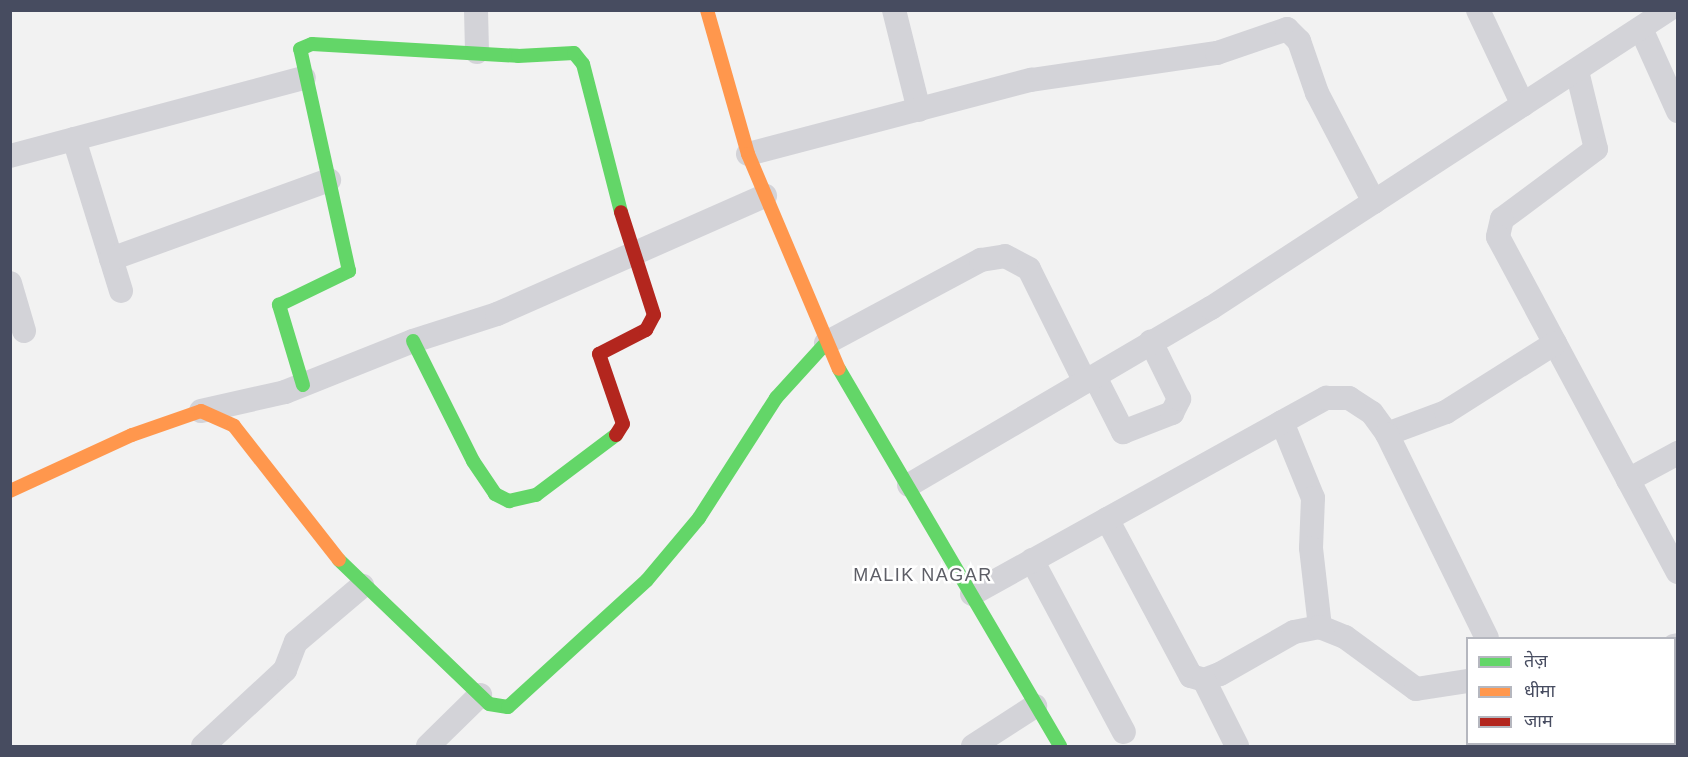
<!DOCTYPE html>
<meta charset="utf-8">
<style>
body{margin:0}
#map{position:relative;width:1688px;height:757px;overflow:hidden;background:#f2f2f2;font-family:Helvetica,"Noto Sans Devanagari",sans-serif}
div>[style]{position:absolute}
.street>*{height:24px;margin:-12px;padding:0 12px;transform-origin:12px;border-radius:12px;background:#d3d3d8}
.fast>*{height:14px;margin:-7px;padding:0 7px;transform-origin:7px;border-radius:7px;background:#63d668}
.slow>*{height:14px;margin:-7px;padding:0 7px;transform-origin:7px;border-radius:7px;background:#ff974d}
.jam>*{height:14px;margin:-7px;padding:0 7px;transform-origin:7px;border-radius:7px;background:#b3261e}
span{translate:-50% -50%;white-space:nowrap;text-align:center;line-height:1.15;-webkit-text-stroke:5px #fff;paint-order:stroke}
.neighbourhood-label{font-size:18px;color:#5d5e66;letter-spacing:1.5px}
.frame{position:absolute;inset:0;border:12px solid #474c60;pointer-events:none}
.legend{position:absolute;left:1466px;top:637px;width:210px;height:108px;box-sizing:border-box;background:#fff;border:2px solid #b5b7bf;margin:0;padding:8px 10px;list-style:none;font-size:18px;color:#474c60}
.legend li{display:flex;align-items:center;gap:12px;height:30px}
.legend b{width:30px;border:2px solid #b5b7bf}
</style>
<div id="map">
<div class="street">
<i style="left:476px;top:10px;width:42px;rotate:88.6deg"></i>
<i style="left:894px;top:10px;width:103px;rotate:76deg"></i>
<i style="left:1478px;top:10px;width:105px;rotate:64.7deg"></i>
<i style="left:1642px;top:31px;width:88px;rotate:65.8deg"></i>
<i style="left:1577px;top:71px;width:80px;rotate:76.3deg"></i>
<i style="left:1596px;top:149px;width:117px;rotate:143.3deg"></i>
<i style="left:1502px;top:219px;width:18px;rotate:103deg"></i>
<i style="left:1498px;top:237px;width:380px;rotate:61.8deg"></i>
<i style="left:74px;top:139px;width:159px;rotate:72.8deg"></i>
<i style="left:748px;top:154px;width:293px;rotate:-14.7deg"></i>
<i style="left:1031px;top:80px;width:188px;rotate:-8.3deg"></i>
<i style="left:1217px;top:53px;width:74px;rotate:-18.9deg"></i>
<i style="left:1287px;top:29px;width:17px;rotate:45deg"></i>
<i style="left:1299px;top:41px;width:55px;rotate:70.9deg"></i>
<i style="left:1317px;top:93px;width:123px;rotate:62.4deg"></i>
<i style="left:10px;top:156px;width:304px;rotate:-14.9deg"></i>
<i style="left:111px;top:259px;width:232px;rotate:-19.9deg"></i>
<i style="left:10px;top:283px;width:50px;rotate:73.7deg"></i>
<i style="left:826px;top:343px;width:176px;rotate:-28.2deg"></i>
<i style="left:981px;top:260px;width:24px;rotate:-9deg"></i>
<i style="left:1005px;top:256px;width:27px;rotate:28deg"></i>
<i style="left:1029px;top:269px;width:126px;rotate:63.6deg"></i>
<i style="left:1095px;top:377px;width:62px;rotate:63deg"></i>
<i style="left:1123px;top:432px;width:53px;rotate:-21.2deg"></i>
<i style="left:1172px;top:413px;width:16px;rotate:-63deg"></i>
<i style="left:1179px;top:399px;width:64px;rotate:-116.2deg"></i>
<i style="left:201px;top:411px;width:86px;rotate:-12.7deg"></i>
<i style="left:285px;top:392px;width:138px;rotate:-21.7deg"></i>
<i style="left:413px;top:341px;width:88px;rotate:-17.8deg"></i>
<i style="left:497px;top:314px;width:293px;rotate:-23.8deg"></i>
<i style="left:1282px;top:422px;width:82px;rotate:67.8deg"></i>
<i style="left:1313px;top:498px;width:50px;rotate:92.3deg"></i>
<i style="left:1311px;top:548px;width:80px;rotate:83.5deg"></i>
<i style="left:1387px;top:434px;width:63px;rotate:-20.4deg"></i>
<i style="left:1446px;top:412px;width:129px;rotate:-32.3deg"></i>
<i style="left:1628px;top:480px;width:57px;rotate:-28.4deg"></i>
<i style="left:909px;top:485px;width:350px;rotate:-30.4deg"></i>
<i style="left:1211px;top:308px;width:546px;rotate:-33.11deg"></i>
<i style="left:1107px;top:519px;width:178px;rotate:61.9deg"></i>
<i style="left:1191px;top:676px;width:14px;rotate:17deg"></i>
<i style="left:1204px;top:680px;width:17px;rotate:-21deg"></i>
<i style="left:1220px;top:674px;width:85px;rotate:-29.6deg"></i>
<i style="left:1294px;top:632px;width:26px;rotate:-11deg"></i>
<i style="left:1320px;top:627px;width:27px;rotate:22deg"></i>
<i style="left:1345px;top:637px;width:88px;rotate:36.2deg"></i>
<i style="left:1416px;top:689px;width:53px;rotate:-8.7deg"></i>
<i style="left:1032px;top:560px;width:195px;rotate:61.9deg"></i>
<i style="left:972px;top:594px;width:405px;rotate:-29deg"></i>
<i style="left:1326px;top:398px;width:23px"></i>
<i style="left:1349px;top:398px;width:27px;rotate:33deg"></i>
<i style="left:1372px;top:413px;width:26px;rotate:54deg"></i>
<i style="left:1387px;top:434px;width:227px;rotate:63.9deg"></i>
<i style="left:1674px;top:646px;width:4px;rotate:-14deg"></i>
<i style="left:1204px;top:680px;width:74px;rotate:63.4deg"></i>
<i style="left:1674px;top:738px;width:6px;rotate:-45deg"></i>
<i style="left:203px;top:746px;width:112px;rotate:-42.8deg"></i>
<i style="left:285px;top:670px;width:30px;rotate:-69deg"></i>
<i style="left:296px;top:642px;width:87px;rotate:-40.3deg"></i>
<i style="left:428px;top:746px;width:73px;rotate:-44.4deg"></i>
<i style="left:973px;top:746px;width:74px;rotate:-32.8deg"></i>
<i style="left:1510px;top:746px;width:4px;rotate:-27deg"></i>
</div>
<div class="fast">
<i style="left:413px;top:341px;width:134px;rotate:63.4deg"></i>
<i style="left:473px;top:461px;width:40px;rotate:56deg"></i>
<i style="left:495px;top:494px;width:16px;rotate:27deg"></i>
<i style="left:509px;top:501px;width:28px;rotate:-13deg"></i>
<i style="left:536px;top:495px;width:100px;rotate:-36.9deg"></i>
<i style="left:839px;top:369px;width:437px;rotate:59.6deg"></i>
<i style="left:303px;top:385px;width:84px;rotate:-106.7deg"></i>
<i style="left:279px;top:305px;width:78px;rotate:-25.9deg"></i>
<i style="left:349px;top:271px;width:227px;rotate:-102.4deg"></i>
<i style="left:300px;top:49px;width:13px;rotate:-23deg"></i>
<i style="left:312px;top:44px;width:206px;rotate:3.3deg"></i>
<i style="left:518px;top:56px;width:56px;rotate:-3.1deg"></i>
<i style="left:574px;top:53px;width:14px;rotate:51deg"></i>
<i style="left:583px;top:64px;width:153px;rotate:75.6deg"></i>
<i style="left:339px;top:560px;width:208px;rotate:43.8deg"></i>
<i style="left:489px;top:704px;width:19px;rotate:9deg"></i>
<i style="left:508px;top:707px;width:188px;rotate:-42.4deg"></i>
<i style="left:647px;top:580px;width:81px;rotate:-50deg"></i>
<i style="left:699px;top:518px;width:143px;rotate:-57.3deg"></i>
<i style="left:776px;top:398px;width:74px;rotate:-47.7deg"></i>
</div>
<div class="slow">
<i style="left:707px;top:10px;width:150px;rotate:74.1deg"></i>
<i style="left:748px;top:154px;width:233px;rotate:67.1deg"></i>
<i style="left:10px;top:491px;width:134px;rotate:-24.7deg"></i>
<i style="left:132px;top:435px;width:73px;rotate:-19.2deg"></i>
<i style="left:201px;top:411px;width:36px;rotate:24deg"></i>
<i style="left:234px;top:426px;width:170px;rotate:51.9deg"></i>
</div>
<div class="jam">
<i style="left:616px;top:435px;width:13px;rotate:-58deg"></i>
<i style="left:623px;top:424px;width:74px;rotate:-108.9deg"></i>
<i style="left:599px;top:354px;width:53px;rotate:-27.1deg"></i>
<i style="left:646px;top:330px;width:17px;rotate:-62deg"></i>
<i style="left:654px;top:315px;width:108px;rotate:-107.8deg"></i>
</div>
<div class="neighbourhood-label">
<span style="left:923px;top:575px">MALIK NAGAR</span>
</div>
<div class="frame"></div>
<ul class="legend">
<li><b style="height:8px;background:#63d668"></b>तेज़</li>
<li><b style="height:8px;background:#ff974d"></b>धीमा</li>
<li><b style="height:8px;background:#b3261e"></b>जाम</li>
</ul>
</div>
